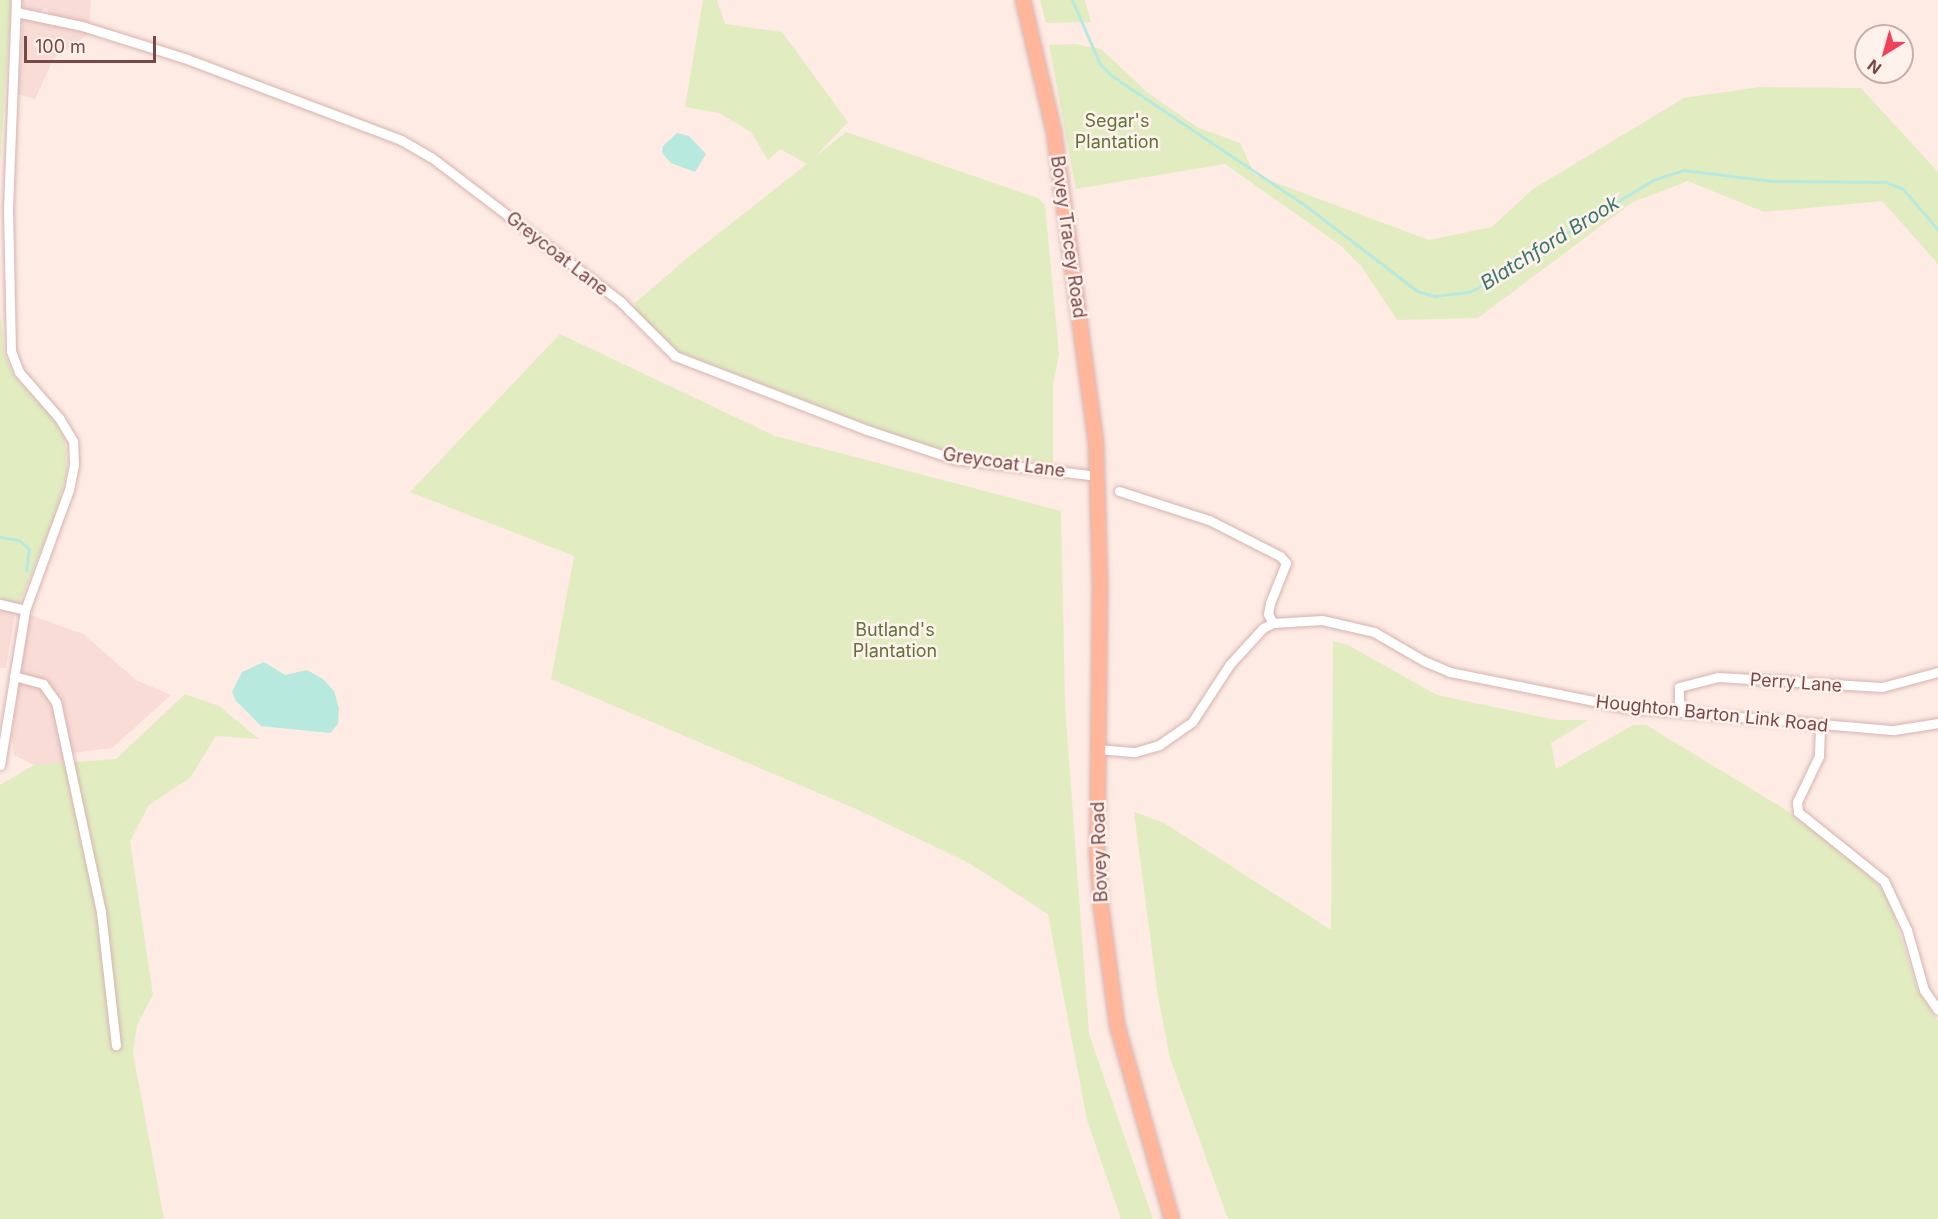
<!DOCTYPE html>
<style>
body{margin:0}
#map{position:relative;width:1938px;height:1219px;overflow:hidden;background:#feebe4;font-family:Inter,sans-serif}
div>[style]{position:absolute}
.residential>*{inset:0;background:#f8dcd5}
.green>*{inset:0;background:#e2ecc1}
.water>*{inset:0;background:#b7e9df}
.stream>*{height:3px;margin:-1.5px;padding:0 1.5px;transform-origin:1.5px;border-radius:1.5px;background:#b7e9df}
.roads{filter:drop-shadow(0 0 2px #d5b3af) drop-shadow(0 0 2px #d5b3af)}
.minor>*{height:9px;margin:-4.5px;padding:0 4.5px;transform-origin:4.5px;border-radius:4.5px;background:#fff}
.primary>*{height:14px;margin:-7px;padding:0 7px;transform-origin:7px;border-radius:7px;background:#ffb69a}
span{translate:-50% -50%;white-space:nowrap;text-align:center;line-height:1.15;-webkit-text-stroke:5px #fff1ec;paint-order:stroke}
.park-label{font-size:18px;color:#5f733a}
.street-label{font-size:18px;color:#784848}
.water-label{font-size:20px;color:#38776b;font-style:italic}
.north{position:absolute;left:1854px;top:24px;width:60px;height:60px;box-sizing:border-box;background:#fff1ec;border:2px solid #c9adaa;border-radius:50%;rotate:217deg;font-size:16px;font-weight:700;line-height:24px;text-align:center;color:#784848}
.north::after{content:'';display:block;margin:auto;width:21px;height:27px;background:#ef4258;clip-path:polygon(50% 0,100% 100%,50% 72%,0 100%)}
.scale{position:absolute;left:24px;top:36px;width:132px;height:27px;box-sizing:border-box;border:3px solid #784848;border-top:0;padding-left:8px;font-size:18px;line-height:21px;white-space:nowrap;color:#784848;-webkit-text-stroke:4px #fff1ec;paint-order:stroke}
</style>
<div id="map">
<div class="residential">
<i style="clip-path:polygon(22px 0,91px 0,89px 25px,50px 15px,46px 8px,37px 13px,24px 8px)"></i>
<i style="clip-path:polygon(23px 18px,91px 33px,54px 58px,35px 99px,18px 94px)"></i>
<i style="clip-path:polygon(0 609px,15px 613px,6px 668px,0 668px)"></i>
<i style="clip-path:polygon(30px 615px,83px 634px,136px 680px,171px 695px,112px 748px,72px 753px,75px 765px,34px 765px,14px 755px,12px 737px,20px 670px)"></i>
</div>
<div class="green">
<i style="clip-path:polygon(0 0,11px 0,0 164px)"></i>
<i style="clip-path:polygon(703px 0,717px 0,725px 24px,782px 32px,848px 122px,814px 158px,846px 132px,1038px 198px,1045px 205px,1059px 354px,1053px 385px,1053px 464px,1010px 458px,999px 462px,912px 442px,679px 352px,636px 312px,635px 303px,686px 259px,807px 164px,780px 149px,768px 160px,751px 132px,719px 113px,685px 107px)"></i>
<i style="clip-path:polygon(1040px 0,1085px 0,1091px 22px,1046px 23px)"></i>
<i style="clip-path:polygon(1075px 44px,1101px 49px,1147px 92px,1197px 127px,1240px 143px,1255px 175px,1429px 240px,1492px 227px,1533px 189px,1684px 98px,1760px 87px,1861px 88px,1938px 172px,1938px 264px,1882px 201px,1764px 212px,1688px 181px,1633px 202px,1478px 318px,1397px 320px,1361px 266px,1340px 245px,1225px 164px,1076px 189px,1049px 45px)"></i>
<i style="clip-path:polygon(0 311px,5px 356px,16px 379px,51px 415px,65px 440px,67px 472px,55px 516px,19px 604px,0 599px)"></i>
<i style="clip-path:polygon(560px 334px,775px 436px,1061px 511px,1065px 705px,1089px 1034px,1153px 1219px,1121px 1219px,1087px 1120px,1048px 914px,967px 862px,856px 809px,551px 679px,574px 556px,410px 492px)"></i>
<i style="clip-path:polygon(1333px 641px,1348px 645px,1437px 695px,1556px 720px,1589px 720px,1551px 743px,1556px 769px,1633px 725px,1646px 725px,1783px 808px,1861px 866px,1888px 896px,1918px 991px,1938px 1021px,1938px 1219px,1228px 1219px,1170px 1058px,1158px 997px,1134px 812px,1164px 823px,1331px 930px)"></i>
<i style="clip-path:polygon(185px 694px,219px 706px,259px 739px,216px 736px,190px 778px,149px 805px,130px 841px,153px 995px,137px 1025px,133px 1053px,164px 1219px,0 1219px,0 785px,34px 765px,116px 759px)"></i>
</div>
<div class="water">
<i style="clip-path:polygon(677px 133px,689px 136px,706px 154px,695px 172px,671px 163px,662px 153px,663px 146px)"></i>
<i style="clip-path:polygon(264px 662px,285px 675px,307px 670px,323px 679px,334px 691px,339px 708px,338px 724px,330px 733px,261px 726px,236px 701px,232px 692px,242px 672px)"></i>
</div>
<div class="stream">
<i style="left:1072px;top:0;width:70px;rotate:66.4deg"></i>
<i style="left:1100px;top:64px;width:17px;rotate:45deg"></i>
<i style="left:1112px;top:76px;width:234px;rotate:33.8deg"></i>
<i style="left:1306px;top:206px;width:140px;rotate:37.4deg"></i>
<i style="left:1417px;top:291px;width:19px;rotate:16deg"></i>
<i style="left:1435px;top:296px;width:35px;rotate:-7deg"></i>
<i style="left:1470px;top:292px;width:215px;rotate:-31.5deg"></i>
<i style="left:1653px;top:180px;width:32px;rotate:-18deg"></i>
<i style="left:1683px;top:170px;width:90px;rotate:7deg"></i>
<i style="left:1772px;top:181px;width:114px;rotate:0.5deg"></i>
<i style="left:1886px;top:182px;width:18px;rotate:22deg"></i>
<i style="left:1903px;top:189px;width:54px;rotate:49.5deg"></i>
<i style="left:0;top:537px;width:19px;rotate:9deg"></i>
<i style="left:19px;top:540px;width:13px;rotate:42deg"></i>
<i style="left:29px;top:549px;width:22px;rotate:98deg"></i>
</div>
<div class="roads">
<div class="minor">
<i style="left:16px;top:12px;width:67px;rotate:12deg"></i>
<i style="left:82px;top:26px;width:110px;rotate:17.4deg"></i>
<i style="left:187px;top:59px;width:229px;rotate:20.7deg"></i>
<i style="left:401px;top:140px;width:34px;rotate:30deg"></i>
<i style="left:431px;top:157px;width:239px;rotate:37.3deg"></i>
<i style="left:621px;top:302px;width:76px;rotate:45deg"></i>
<i style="left:675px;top:356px;width:206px;rotate:21.1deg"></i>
<i style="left:867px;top:430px;width:92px;rotate:18.4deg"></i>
<i style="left:954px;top:459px;width:145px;rotate:6.7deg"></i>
<i style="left:1119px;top:491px;width:95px;rotate:17.9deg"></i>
<i style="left:1209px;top:520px;width:80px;rotate:26.9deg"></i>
<i style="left:1280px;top:556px;width:9px;rotate:49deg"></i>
<i style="left:1286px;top:563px;width:43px;rotate:111.8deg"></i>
<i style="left:1270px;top:603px;width:11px;rotate:100deg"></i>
<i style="left:1268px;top:614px;width:10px;rotate:61deg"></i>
<i style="left:0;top:604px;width:26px;rotate:13deg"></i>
<i style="left:14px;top:676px;width:30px;rotate:15deg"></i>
<i style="left:43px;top:684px;width:22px;rotate:54deg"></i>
<i style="left:56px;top:702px;width:215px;rotate:77.9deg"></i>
<i style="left:101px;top:912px;width:134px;rotate:83.6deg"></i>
<i style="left:1679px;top:712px;width:25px;rotate:-90deg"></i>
<i style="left:1679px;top:687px;width:40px;rotate:-14.4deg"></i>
<i style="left:1718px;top:677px;width:164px;rotate:3.5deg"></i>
<i style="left:1882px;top:687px;width:58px;rotate:-15deg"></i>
<i style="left:1820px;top:726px;width:30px;rotate:92deg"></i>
<i style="left:1819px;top:756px;width:51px;rotate:115.6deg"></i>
<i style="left:1797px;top:802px;width:10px;rotate:84deg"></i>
<i style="left:1798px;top:812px;width:110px;rotate:38.7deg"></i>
<i style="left:1884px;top:881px;width:54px;rotate:64.9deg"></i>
<i style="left:1907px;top:930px;width:62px;rotate:74.2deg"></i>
<i style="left:1924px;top:990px;width:24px;rotate:55deg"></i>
<i style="left:1098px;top:749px;width:37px;rotate:5deg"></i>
<i style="left:1135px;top:752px;width:25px;rotate:-16deg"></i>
<i style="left:1159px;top:745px;width:40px;rotate:-34.9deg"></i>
<i style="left:1192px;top:722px;width:69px;rotate:-56.8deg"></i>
<i style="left:1230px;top:664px;width:49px;rotate:-47.5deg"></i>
<i style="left:1263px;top:628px;width:11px;rotate:-27deg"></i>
<i style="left:1273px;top:623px;width:49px;rotate:-3.5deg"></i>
<i style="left:1322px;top:620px;width:53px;rotate:13deg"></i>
<i style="left:1374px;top:632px;width:58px;rotate:30.1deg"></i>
<i style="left:1424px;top:661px;width:28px;rotate:23deg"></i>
<i style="left:1450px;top:672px;width:177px;rotate:11.4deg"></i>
<i style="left:1623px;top:707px;width:272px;rotate:4.9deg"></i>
<i style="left:1894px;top:730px;width:45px;rotate:-9deg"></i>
<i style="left:0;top:765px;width:157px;rotate:-80.8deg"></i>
<i style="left:25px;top:610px;width:128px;rotate:-69.9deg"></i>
<i style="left:69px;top:490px;width:25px;rotate:-79deg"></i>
<i style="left:74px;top:465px;width:24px;rotate:-92deg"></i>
<i style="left:73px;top:441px;width:26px;rotate:-121deg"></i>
<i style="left:60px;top:419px;width:62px;rotate:-131.1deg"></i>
<i style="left:19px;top:372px;width:22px;rotate:-111deg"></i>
<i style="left:11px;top:351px;width:142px;rotate:-91.2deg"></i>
<i style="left:8px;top:209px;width:209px;rotate:-87.8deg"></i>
</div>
<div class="primary">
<i style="left:1023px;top:0;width:136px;rotate:76.8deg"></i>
<i style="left:1054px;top:132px;width:313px;rotate:82.3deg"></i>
<i style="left:1096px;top:442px;width:145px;rotate:88.4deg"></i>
<i style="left:1100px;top:587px;width:266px;rotate:90.6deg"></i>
<i style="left:1097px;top:853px;width:53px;rotate:85.7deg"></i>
<i style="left:1101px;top:906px;width:120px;rotate:82.3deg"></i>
<i style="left:1117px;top:1025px;width:202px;rotate:74.2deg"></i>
</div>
</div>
<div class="park-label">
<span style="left:1117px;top:132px">Segar's<br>Plantation</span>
<span style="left:895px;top:641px">Butland's<br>Plantation</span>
</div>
<div class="street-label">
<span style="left:1068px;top:237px;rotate:82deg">Bovey Tracey Road</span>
<span style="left:557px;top:254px;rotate:38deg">Greycoat Lane</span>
<span style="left:1004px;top:463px;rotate:8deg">Greycoat Lane</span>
<span style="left:1796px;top:683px;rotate:4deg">Perry Lane</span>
<span style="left:1712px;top:714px;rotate:6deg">Houghton Barton Link Road</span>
<span style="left:1100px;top:852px;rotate:-92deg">Bovey Road</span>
</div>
<div class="water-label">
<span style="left:1550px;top:243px;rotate:-32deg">Blatchford Brook</span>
</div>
<div class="north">N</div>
<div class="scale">100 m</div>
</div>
